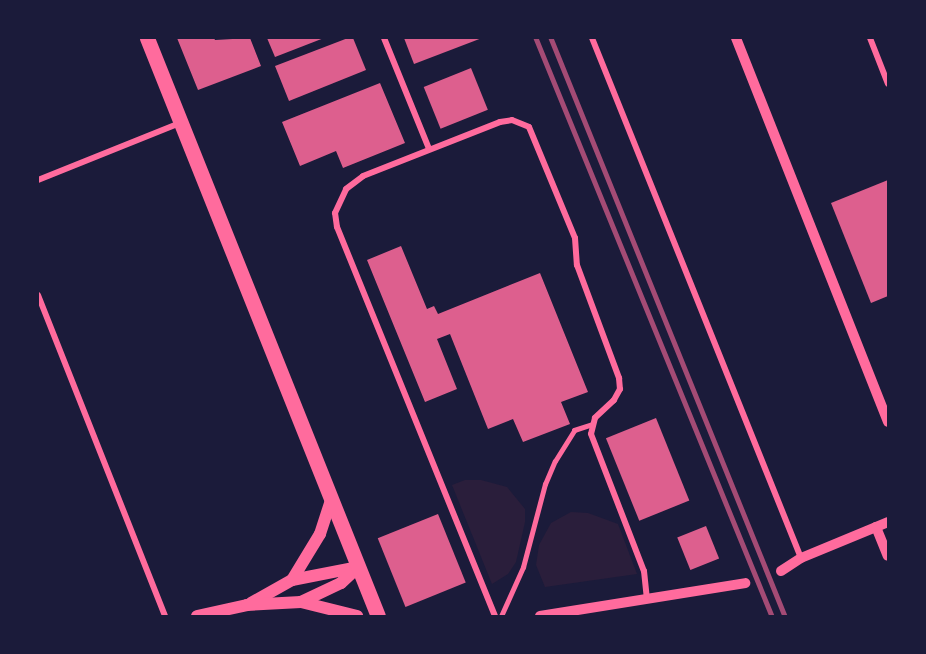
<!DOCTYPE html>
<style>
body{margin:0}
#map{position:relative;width:926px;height:654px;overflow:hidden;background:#1b1b3a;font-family:Signika,sans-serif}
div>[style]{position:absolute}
.green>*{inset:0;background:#2a1e3b}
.building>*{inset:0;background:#dd5f8e;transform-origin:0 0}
.pedestrian>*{height:5px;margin:-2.5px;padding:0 2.5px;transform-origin:2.5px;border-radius:2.5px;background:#ff6b9d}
.minor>*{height:6px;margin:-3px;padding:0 3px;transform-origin:3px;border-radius:3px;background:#ff6b9d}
.tertiary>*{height:10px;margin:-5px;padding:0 5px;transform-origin:5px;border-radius:5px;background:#ff6b9d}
.secondary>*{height:12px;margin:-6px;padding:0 6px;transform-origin:6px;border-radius:6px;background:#ff6b9d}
.primary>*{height:15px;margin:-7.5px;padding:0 7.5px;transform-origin:7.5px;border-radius:7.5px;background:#ff6b9d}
.rail>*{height:4.5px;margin:-2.25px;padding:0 2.25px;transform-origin:2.25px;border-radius:2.25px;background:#a44b75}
span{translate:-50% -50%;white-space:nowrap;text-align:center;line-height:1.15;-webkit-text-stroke:5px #1b1b3a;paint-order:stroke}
.frame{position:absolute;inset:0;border:39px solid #1b1b3a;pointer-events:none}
</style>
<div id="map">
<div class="green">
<i style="clip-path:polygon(465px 480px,481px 480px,507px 487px,525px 509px,525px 522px,516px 562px,508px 574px,492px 584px,452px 485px)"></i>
<i style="clip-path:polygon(571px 512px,588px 513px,618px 524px,637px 574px,545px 587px,536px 565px,539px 545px,551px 523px)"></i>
</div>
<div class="building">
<i style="clip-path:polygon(177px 38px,214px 38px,215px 40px,250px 38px,261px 66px,198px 90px)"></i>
<i style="clip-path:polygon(267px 38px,324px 38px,275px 57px)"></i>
<i style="clip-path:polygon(348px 38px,353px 38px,366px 70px,289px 101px,275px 66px)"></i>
<i style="clip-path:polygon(404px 38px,482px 38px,414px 64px)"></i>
<i style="left:471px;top:68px;width:45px;height:51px;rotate:68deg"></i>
<i style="clip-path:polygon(380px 83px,405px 143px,343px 168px,336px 151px,300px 166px,282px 122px)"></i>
<i style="clip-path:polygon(888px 180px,888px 296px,871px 303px,831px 203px)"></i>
<i style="clip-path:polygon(401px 246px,427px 309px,434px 306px,438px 314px,540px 273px,588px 392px,561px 402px,570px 424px,523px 442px,513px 419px,488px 429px,450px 334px,437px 339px,457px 389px,425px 402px,367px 260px)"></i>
<i style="left:656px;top:418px;width:89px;height:54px;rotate:68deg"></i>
<i style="left:438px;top:514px;width:74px;height:65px;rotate:68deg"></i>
<i style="left:706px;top:526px;width:35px;height:31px;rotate:68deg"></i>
</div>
<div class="pedestrian">
<i style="left:501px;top:616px;width:54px;rotate:-65.8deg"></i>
<i style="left:523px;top:567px;width:86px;rotate:-75.2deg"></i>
<i style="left:545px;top:484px;width:25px;rotate:-67deg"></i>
<i style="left:555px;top:461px;width:36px;rotate:-58deg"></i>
<i style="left:574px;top:430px;width:19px;rotate:-18deg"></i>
</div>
<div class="minor">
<i style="left:384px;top:38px;width:120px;rotate:67.9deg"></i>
<i style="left:592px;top:38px;width:560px;rotate:68.1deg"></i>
<i style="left:870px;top:38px;width:49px;rotate:68.6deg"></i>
<i style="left:38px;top:180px;width:153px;rotate:-21.9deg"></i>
<i style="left:38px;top:295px;width:345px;rotate:68.4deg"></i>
<i style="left:495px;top:616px;width:420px;rotate:-112.1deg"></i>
<i style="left:337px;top:227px;width:14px;rotate:-98deg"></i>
<i style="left:335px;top:213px;width:26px;rotate:-65deg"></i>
<i style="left:346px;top:189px;width:21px;rotate:-37deg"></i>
<i style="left:363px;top:176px;width:147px;rotate:-21.5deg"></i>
<i style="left:500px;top:122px;width:12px;rotate:-9deg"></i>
<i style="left:512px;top:120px;width:18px;rotate:22deg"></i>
<i style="left:529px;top:127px;width:120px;rotate:67.5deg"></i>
<i style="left:575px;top:238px;width:27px;rotate:86deg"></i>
<i style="left:577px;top:265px;width:121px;rotate:69.6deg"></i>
<i style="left:619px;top:378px;width:11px;rotate:85deg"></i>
<i style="left:620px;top:389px;width:13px;rotate:119deg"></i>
<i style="left:614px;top:400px;width:26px;rotate:137deg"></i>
<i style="left:595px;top:418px;width:16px;rotate:104deg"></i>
<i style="left:591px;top:434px;width:147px;rotate:68.9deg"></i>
<i style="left:644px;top:571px;width:29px;rotate:84deg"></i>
</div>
<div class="tertiary">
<i style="left:736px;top:38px;width:413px;rotate:68.4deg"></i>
<i style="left:876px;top:527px;width:31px;rotate:68deg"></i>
<i style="left:781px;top:571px;width:24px;rotate:-33deg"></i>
<i style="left:801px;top:558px;width:94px;rotate:-22.5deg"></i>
<i style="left:540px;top:616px;width:208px;rotate:-9.1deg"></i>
</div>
<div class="secondary">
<i style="left:292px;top:580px;width:67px;rotate:-11.1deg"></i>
<i style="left:301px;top:602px;width:44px;rotate:-25.4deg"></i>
<i style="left:341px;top:583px;width:23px;rotate:-43deg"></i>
<i style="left:251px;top:603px;width:47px;rotate:-29.3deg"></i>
<i style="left:292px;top:580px;width:54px;rotate:-58.7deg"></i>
<i style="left:320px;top:534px;width:36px;rotate:-72deg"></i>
<i style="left:197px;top:616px;width:51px;rotate:-12.4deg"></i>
<i style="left:247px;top:605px;width:54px;rotate:-3.2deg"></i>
<i style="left:301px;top:602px;width:58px;rotate:14deg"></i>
</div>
<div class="primary">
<i style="left:147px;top:38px;width:622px;rotate:68.22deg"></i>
</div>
<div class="rail">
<i style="left:536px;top:38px;width:624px;rotate:67.79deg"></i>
<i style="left:551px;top:38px;width:624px;rotate:67.96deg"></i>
</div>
<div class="frame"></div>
</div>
